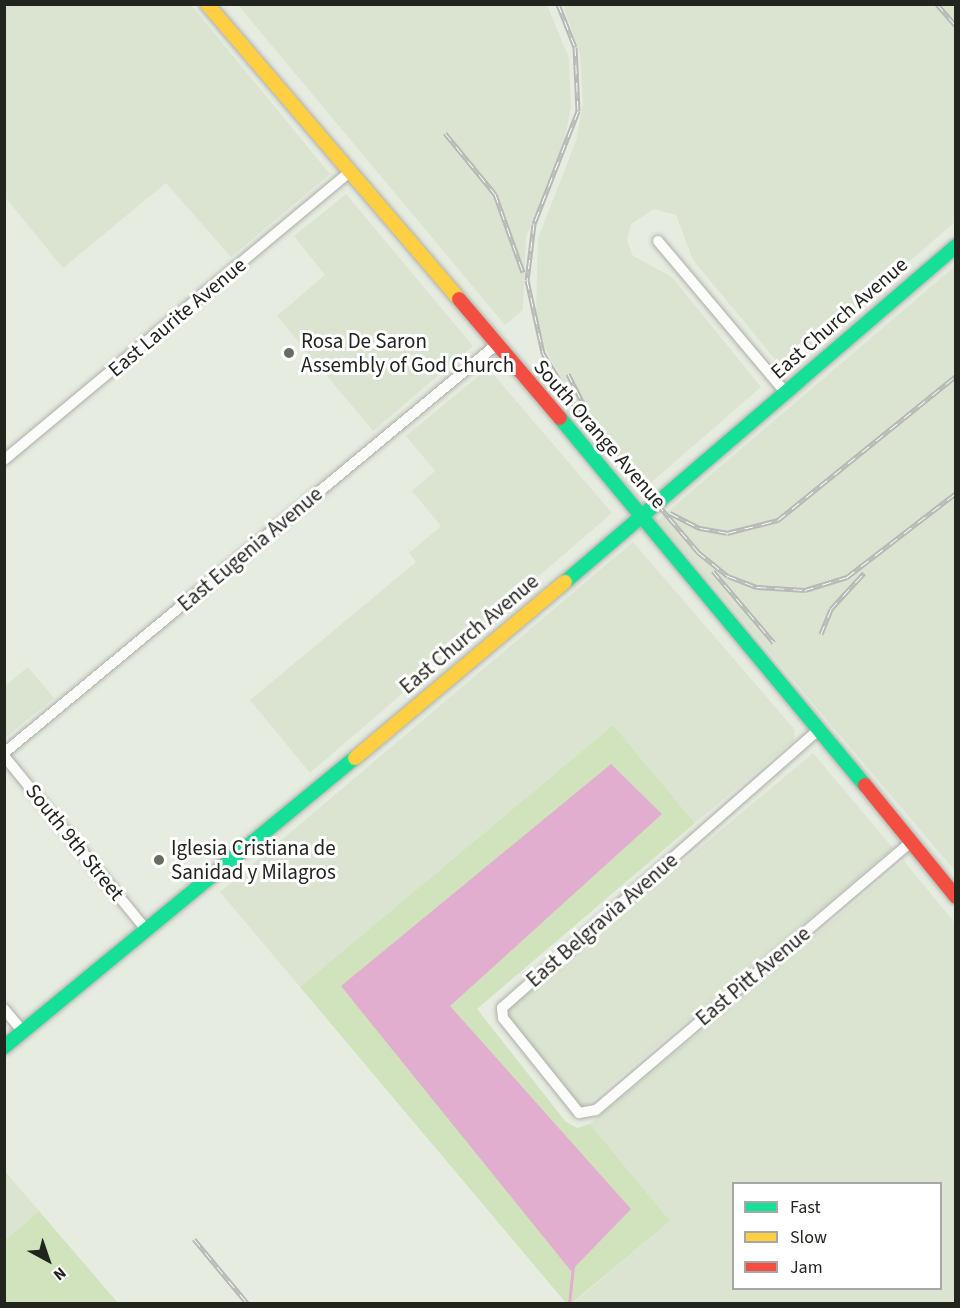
<!DOCTYPE html>
<style>
body{margin:0}
#map{position:relative;width:960px;height:1308px;overflow:hidden;background:#e7ece1;font-family:"Source Sans 3",sans-serif}
div>[style]{position:absolute}
.built>*{inset:0;background:#dbe4d1;transform-origin:0 0}
.green>*{inset:0;background:#d1e3bd}
.water>*{inset:0;background:#e1aecf}
.stream>*{height:3px;margin:-1.5px;padding:0 1.5px;transform-origin:1.5px;border-radius:1.5px;background:#e1aecf}
.roads{filter:drop-shadow(0 0 2px #acb0a8) drop-shadow(0 0 2px #acb0a8)}
.street>*{height:10px;margin:-5px;padding:0 5px;transform-origin:5px;border-radius:5px;background:#fbfcfa}
.fast>*{height:14px;margin:-7px;padding:0 7px;transform-origin:7px;border-radius:7px;background:#16e098}
.slow>*{height:14px;margin:-7px;padding:0 7px;transform-origin:7px;border-radius:7px;background:#ffcf43}
.jam>*{height:14px;margin:-7px;padding:0 7px;transform-origin:7px;border-radius:7px;background:#f24e42}
.rail>*{height:5px;margin-top:-2.5px;transform-origin:0;background:repeating-linear-gradient(90deg,#fff 0 9px,#b7b9b6 0 18px);box-sizing:border-box;border-block:2px solid #b7b9b6}
.dots>*{width:16px;height:16px;translate:-50% -50%;box-sizing:border-box;border:3px solid #fff;border-radius:50%}
span{translate:-50% -50%;white-space:nowrap;text-align:center;line-height:1.15;-webkit-text-stroke:6px #fff;paint-order:stroke}
.street-label{font-size:21px;color:#22251e}
.poi-label{font-size:21px;color:#22251e}
.left{translate:0 -50%;text-align:left}
.frame{position:absolute;inset:0;border:6px solid #22251e;pointer-events:none}
.legend{position:absolute;left:732px;top:1182px;width:210px;height:108px;box-sizing:border-box;background:#fff;border:2px solid #a7a8a5;margin:0;padding:8px 10px;list-style:none;font-size:18px;color:#22251e}
.legend li{display:flex;align-items:center;gap:12px;height:30px}
.legend b{width:30px;border:2px solid #a7a8a5}
.north{position:absolute;left:18px;top:1230px;width:60px;height:60px;-webkit-text-stroke:4px #fff;paint-order:stroke;rotate:140deg;font-size:16px;font-weight:700;line-height:24px;text-align:center;color:#22251e}
.north::after{content:'';display:block;margin:auto;width:21px;height:27px;background:#22251e;clip-path:polygon(50% 0,100% 100%,50% 72%,0 100%)}
</style>
<div id="map">
<div class="built">
<i style="clip-path:polygon(4px 5px,191px 5px,330px 174px,231px 257px,166px 183px,63px 268px,5px 197px)"></i>
<i style="clip-path:polygon(238px 5px,547px 5px,569px 58px,571px 106px,564px 143px,526px 237px,523px 310px,505px 325px)"></i>
<i style="clip-path:polygon(563px 5px,955px 5px,955px 222px,789px 365px,779px 364px,693px 260px,676px 215px,654px 209px,631px 224px,627px 240px,633px 256px,672px 277px,761px 387px,646px 487px,567px 391px,545px 348px,536px 315px,538px 238px,576px 141px,583px 104px,580px 54px)"></i>
<i style="clip-path:polygon(346px 194px,473px 346px,373px 431px,277px 316px,325px 275px,294px 236px)"></i>
<i style="clip-path:polygon(955px 266px,955px 871px,658px 520px)"></i>
<i style="clip-path:polygon(488px 368px,612px 513px,310px 773px,250px 700px,416px 562px,409px 553px,441px 526px,412px 491px,435px 471px,406px 436px)"></i>
<i style="clip-path:polygon(633px 542px,795px 730px,794px 740px,695px 823px,613px 725px,300px 987px,220px 892px)"></i>
<i style="clip-path:polygon(28px 667px,54px 698px,5px 738px,5px 686px)"></i>
<i style="left:813px;top:753px;width:124px;height:409px;rotate:50deg"></i>
<i style="clip-path:polygon(evenodd,904px 861px,955px 923px,955px 1303px,572px 1304px,670px 1221px,590px 1124px,904px 861px,734px 1184px,940px 1184px,940px 1288px,734px 1288px,734px 1184px)"></i>
<i style="clip-path:polygon(4px 1170px,39px 1211px,5px 1240px,4px 1240px)"></i>
</div>
<div class="green">
<i style="clip-path:polygon(613px 725px,695px 823px,477px 1009px,566px 1122px,577px 1128px,590px 1124px,670px 1221px,572px 1303px,566px 1303px,300px 987px)"></i>
<i style="clip-path:polygon(39px 1211px,118px 1303px,5px 1303px,5px 1240px)"></i>
</div>
<div class="water">
<i style="clip-path:polygon(611px 764px,662px 814px,450px 1006px,631px 1209px,571px 1271px,341px 986px)"></i>
</div>
<div class="stream">
<i style="left:569px;top:1304px;width:37px;rotate:-84deg"></i>
</div>
<div class="roads">
<div class="street">
<i style="left:658px;top:241px;width:197px;rotate:49.9deg"></i>
<i style="left:4px;top:460px;width:448px;rotate:-39.8deg"></i>
<i style="left:816px;top:732px;width:418px;rotate:138.7deg"></i>
<i style="left:502px;top:1008px;width:10px;rotate:84deg"></i>
<i style="left:503px;top:1018px;width:122px;rotate:51.3deg"></i>
<i style="left:579px;top:1113px;width:17px;rotate:-10deg"></i>
<i style="left:596px;top:1110px;width:414px;rotate:-40.4deg"></i>
<i style="left:4px;top:753px;width:639px;rotate:-39.67deg"></i>
<i style="left:4px;top:756px;width:222px;rotate:50.7deg"></i>
<i style="left:4px;top:1009px;width:30px;rotate:50deg"></i>
</div>
<div class="fast">
<i style="left:560px;top:418px;width:477px;rotate:50.3deg"></i>
<i style="left:565px;top:582px;width:516px;rotate:-40.67deg"></i>
<i style="left:4px;top:1047px;width:455px;rotate:-39.5deg"></i>
</div>
<div class="slow">
<i style="left:207px;top:4px;width:388px;rotate:49.5deg"></i>
<i style="left:355px;top:758px;width:274px;rotate:-40deg"></i>
</div>
<div class="jam">
<i style="left:459px;top:299px;width:156px;rotate:49.7deg"></i>
<i style="left:865px;top:785px;width:144px;rotate:50.9deg"></i>
</div>
</div>
<div class="rail">
<i style="left:558px;top:4px;width:46px;rotate:68.4deg"></i>
<i style="left:575px;top:47px;width:64px;rotate:87.3deg"></i>
<i style="left:578px;top:111px;width:121px;rotate:111.3deg"></i>
<i style="left:534px;top:224px;width:56px;rotate:97.1deg"></i>
<i style="left:527px;top:280px;width:75px;rotate:77.6deg"></i>
<i style="left:543px;top:353px;width:64px;rotate:59deg"></i>
<i style="left:576px;top:408px;width:189px;rotate:49.7deg"></i>
<i style="left:698px;top:552px;width:38px;rotate:39deg"></i>
<i style="left:728px;top:576px;width:31px;rotate:21deg"></i>
<i style="left:757px;top:587px;width:48px;rotate:3.6deg"></i>
<i style="left:805px;top:590px;width:44px;rotate:-17.2deg"></i>
<i style="left:847px;top:577px;width:138px;rotate:-37.6deg"></i>
<i style="left:937px;top:4px;width:29px;rotate:49deg"></i>
<i style="left:445px;top:133px;width:79px;rotate:50.7deg"></i>
<i style="left:495px;top:194px;width:83px;rotate:70.3deg"></i>
<i style="left:568px;top:374px;width:44px;rotate:62.9deg"></i>
<i style="left:670px;top:513px;width:34px;rotate:27deg"></i>
<i style="left:700px;top:528px;width:27px;rotate:10deg"></i>
<i style="left:727px;top:533px;width:53px;rotate:-14.3deg"></i>
<i style="left:778px;top:520px;width:229px;rotate:-39deg"></i>
<i style="left:713px;top:571px;width:94px;rotate:49.7deg"></i>
<i style="left:821px;top:634px;width:27px;rotate:-68deg"></i>
<i style="left:831px;top:609px;width:49px;rotate:-47.5deg"></i>
<i style="left:194px;top:1239px;width:85px;rotate:50.3deg"></i>
</div>
<div class="dots">
<i style="left:289px;top:353px;background:#676b62"></i>
<i style="left:159px;top:860px;background:#676b62"></i>
</div>
<div class="street-label">
<span style="left:177px;top:317px;rotate:-40deg">East Laurite Avenue</span>
<span style="left:839px;top:318px;rotate:-41deg">East Church Avenue</span>
<span style="left:600px;top:434px;rotate:49deg">South Orange Avenue</span>
<span style="left:250px;top:549px;rotate:-40deg">East Eugenia Avenue</span>
<span style="left:469px;top:634px;rotate:-40deg">East Church Avenue</span>
<span style="left:75px;top:842px;rotate:51deg">South 9th Street</span>
<span style="left:602px;top:920px;rotate:-41deg">East Belgravia Avenue</span>
<span style="left:753px;top:976px;rotate:-40deg">East Pitt Avenue</span>
</div>
<div class="poi-label">
<span class="left" style="left:301px;top:353px">Rosa De Saron<br>Assembly of God Church</span>
<span class="left" style="left:171px;top:860px">Iglesia Cristiana de<br>Sanidad y Milagros</span>
</div>
<div class="frame"></div>
<ul class="legend">
<li><b style="height:8px;background:#16e098"></b>Fast</li>
<li><b style="height:8px;background:#ffcf43"></b>Slow</li>
<li><b style="height:8px;background:#f24e42"></b>Jam</li>
</ul>
<div class="north">N</div>
</div>
